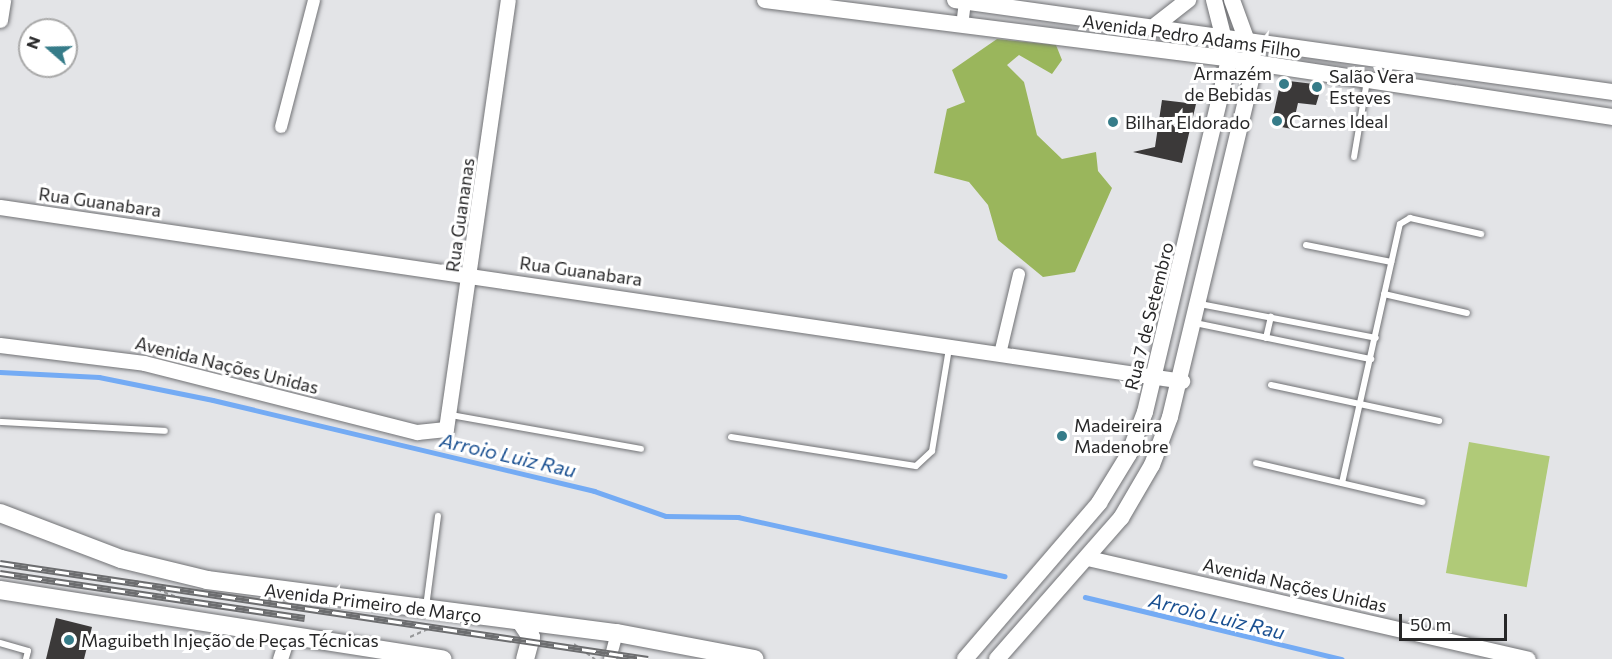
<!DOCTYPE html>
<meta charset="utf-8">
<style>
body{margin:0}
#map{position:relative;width:1612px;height:659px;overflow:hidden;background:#e3e4e7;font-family:Commissioner,sans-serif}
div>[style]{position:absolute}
.green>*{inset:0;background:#b0ca78;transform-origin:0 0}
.forest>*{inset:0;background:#9ab65c}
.stream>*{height:4.5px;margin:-2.25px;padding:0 2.25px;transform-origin:2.25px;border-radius:2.25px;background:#74abf4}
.building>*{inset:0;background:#3b3939}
.path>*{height:2px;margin-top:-1px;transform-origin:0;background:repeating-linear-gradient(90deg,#969799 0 4.5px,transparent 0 7.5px)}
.roads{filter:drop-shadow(0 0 2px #717275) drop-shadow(0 0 2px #717275)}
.service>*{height:6px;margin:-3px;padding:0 3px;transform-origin:3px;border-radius:3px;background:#fff}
.minor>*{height:12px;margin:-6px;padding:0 6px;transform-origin:6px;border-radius:6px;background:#fff}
.tertiary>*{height:15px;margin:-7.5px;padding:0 7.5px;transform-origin:7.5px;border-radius:7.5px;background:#fff}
.secondary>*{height:16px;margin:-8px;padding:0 8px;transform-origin:8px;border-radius:8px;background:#fff}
.primary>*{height:18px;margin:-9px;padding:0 9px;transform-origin:9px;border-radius:9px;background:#fff}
.rail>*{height:7px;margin-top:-3.5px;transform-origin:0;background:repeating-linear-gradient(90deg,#fff 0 14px,#6c6d6f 0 28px);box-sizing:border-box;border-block:2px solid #6c6d6f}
.dots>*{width:16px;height:16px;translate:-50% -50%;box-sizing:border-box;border:3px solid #fff;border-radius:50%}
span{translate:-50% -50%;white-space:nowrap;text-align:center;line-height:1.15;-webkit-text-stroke:6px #fff;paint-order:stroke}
.street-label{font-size:18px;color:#272728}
.poi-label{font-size:18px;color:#272728}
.right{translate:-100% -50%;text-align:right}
.left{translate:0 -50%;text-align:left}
.water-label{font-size:20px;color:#1a5091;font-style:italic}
.north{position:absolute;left:18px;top:18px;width:60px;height:60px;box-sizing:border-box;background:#fff;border:2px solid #a9a9a9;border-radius:50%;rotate:290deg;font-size:16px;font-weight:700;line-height:24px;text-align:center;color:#272728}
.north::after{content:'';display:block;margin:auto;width:21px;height:27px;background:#367c89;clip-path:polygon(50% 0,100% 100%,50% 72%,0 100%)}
.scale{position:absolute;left:1399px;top:614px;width:108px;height:27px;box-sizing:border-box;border:3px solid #272728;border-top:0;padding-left:8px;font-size:18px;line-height:21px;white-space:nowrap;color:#272728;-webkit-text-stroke:4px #fff;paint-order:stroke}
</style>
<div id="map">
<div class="green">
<i style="left:1469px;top:442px;width:82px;height:133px;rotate:10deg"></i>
</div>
<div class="forest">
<i style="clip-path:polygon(997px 39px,1056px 45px,1062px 60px,1052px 74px,1019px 55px,1007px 65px,1024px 82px,1037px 135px,1062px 159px,1096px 152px,1098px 171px,1112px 188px,1075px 272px,1043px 277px,998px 240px,988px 205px,969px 182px,934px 173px,947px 109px,965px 102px,952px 70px)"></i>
</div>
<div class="stream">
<i style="left:0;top:372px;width:99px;rotate:2.9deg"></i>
<i style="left:99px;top:377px;width:116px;rotate:11.4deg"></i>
<i style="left:213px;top:400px;width:392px;rotate:13.4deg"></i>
<i style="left:594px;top:491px;width:76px;rotate:19.1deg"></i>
<i style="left:666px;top:516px;width:72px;rotate:0.8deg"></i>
<i style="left:738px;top:517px;width:273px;rotate:12.5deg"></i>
<i style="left:1085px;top:597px;width:264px;rotate:13.6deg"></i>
</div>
<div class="building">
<i style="clip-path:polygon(1281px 80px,1322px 85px,1316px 105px,1298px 103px,1292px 129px,1271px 125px)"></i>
<i style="clip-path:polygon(1162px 100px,1196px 104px,1182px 163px,1133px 152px,1155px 147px)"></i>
<i style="clip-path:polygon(56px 618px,92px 627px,84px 659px,46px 659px)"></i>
</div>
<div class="path">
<i style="left:136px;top:581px;width:57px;rotate:21.6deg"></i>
<i style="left:410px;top:637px;width:27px;rotate:-24deg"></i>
<i style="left:574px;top:644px;width:26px;rotate:36deg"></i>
</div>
<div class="roads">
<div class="service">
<i style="left:1354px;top:157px;width:77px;rotate:-80.3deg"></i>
<i style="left:1306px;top:245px;width:87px;rotate:11.3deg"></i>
<i style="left:1384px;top:294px;width:85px;rotate:12.9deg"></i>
<i style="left:1200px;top:304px;width:179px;rotate:10.9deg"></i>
<i style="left:1195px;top:323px;width:180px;rotate:11.6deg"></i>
<i style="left:1266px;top:338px;width:22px;rotate:-77deg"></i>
<i style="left:1271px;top:385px;width:172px;rotate:12.1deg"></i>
<i style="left:451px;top:415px;width:193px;rotate:10.1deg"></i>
<i style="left:0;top:422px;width:165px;rotate:3.1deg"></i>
<i style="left:731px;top:437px;width:187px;rotate:8.9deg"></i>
<i style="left:916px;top:466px;width:22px;rotate:-43deg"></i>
<i style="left:932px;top:451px;width:104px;rotate:-80.6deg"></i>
<i style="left:1256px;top:463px;width:171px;rotate:13.2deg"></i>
<i style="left:1342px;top:483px;width:265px;rotate:-77.4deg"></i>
<i style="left:1400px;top:224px;width:12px;rotate:-31deg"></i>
<i style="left:1410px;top:218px;width:73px;rotate:12.7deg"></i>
<i style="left:426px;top:607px;width:92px;rotate:-82.5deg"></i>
<i style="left:0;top:643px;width:29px;rotate:16deg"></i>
<i style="left:28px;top:651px;width:8px;rotate:104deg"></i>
</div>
<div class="minor">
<i style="left:962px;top:26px;width:26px;rotate:-83deg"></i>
<i style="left:281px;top:127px;width:131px;rotate:-75.4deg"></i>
<i style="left:1000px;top:354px;width:82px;rotate:-76.6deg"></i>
<i style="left:610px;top:659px;width:27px;rotate:-75deg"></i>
</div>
<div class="tertiary">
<i style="left:0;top:20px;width:20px;rotate:-81deg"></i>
<i style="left:0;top:207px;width:1195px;rotate:8.37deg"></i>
<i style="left:0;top:345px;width:145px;rotate:7.1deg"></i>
<i style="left:144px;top:363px;width:282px;rotate:14.2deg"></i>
<i style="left:417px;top:432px;width:29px;rotate:-6deg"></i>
<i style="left:446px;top:429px;width:433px;rotate:-81.8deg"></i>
<i style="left:1088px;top:558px;width:451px;rotate:12.9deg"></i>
<i style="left:280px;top:659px;width:22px;rotate:-72deg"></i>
</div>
<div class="secondary">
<i style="left:765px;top:0;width:468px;rotate:7.2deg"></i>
<i style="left:1229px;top:59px;width:387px;rotate:8.6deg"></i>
<i style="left:955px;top:0;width:663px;rotate:7.97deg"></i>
<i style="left:1156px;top:25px;width:41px;rotate:-38deg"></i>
<i style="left:965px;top:659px;width:206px;rotate:-49.3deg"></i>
<i style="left:1099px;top:503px;width:57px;rotate:-58.5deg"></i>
<i style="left:1129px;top:454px;width:45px;rotate:-69.1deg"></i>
<i style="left:1145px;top:412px;width:363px;rotate:-76.6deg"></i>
<i style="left:1229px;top:59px;width:61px;rotate:-104.3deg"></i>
<i style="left:997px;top:659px;width:188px;rotate:-48.7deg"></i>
<i style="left:1121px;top:518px;width:61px;rotate:-59.7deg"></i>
<i style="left:1152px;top:465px;width:51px;rotate:-69.4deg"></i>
<i style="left:1170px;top:417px;width:364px;rotate:-76.5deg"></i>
<i style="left:1255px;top:63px;width:67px;rotate:-110.1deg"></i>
</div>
<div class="primary">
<i style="left:0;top:513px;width:129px;rotate:20.8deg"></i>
<i style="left:121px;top:559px;width:89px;rotate:13.7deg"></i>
<i style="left:207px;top:580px;width:413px;rotate:7.4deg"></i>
<i style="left:617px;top:633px;width:140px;rotate:10.7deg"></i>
<i style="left:0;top:590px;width:448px;rotate:8.9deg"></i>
<i style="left:521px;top:622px;width:18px;rotate:56deg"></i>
<i style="left:531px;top:637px;width:23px;rotate:105deg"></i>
</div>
</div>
<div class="rail">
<i style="left:0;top:563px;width:655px;rotate:8.43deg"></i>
<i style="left:0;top:573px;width:308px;rotate:8.4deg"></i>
</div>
<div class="dots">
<i style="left:1284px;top:84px;background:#367c89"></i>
<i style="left:1317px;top:87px;background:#367c89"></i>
<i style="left:1277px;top:121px;background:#367c89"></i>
<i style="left:1113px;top:122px;background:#367c89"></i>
<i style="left:1062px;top:436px;background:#367c89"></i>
<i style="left:69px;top:640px;background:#367c89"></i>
</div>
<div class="street-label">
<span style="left:1192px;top:36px;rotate:8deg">Avenida Pedro Adams Filho</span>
<span style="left:100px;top:202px;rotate:8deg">Rua Guanabara</span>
<span style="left:460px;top:215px;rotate:-82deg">Rua Guananas</span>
<span style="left:581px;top:271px;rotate:8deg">Rua Guanabara</span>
<span style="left:1149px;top:316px;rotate:-76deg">Rua 7 de Setembro</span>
<span style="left:227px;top:365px;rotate:14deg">Avenida Nações Unidas</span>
<span style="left:1295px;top:585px;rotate:13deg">Avenida Nações Unidas</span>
<span style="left:373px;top:603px;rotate:7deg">Avenida Primeiro de Março</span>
</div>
<div class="poi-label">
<span class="right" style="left:1272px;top:84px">Armazém<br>de Bebidas</span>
<span class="left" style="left:1329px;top:87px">Salão Vera<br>Esteves</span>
<span class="left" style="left:1289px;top:121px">Carnes Ideal</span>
<span class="left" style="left:1125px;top:122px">Bilhar Eldorado</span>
<span class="left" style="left:1074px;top:436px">Madeireira<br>Madenobre</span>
<span class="left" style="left:81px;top:640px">Maguibeth Injeção de Peças Técnicas</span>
</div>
<div class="water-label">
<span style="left:508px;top:455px;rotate:13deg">Arroio Luiz Rau</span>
<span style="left:1217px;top:616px;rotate:14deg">Arroio Luiz Rau</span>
</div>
<div class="north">N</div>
<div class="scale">50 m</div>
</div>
